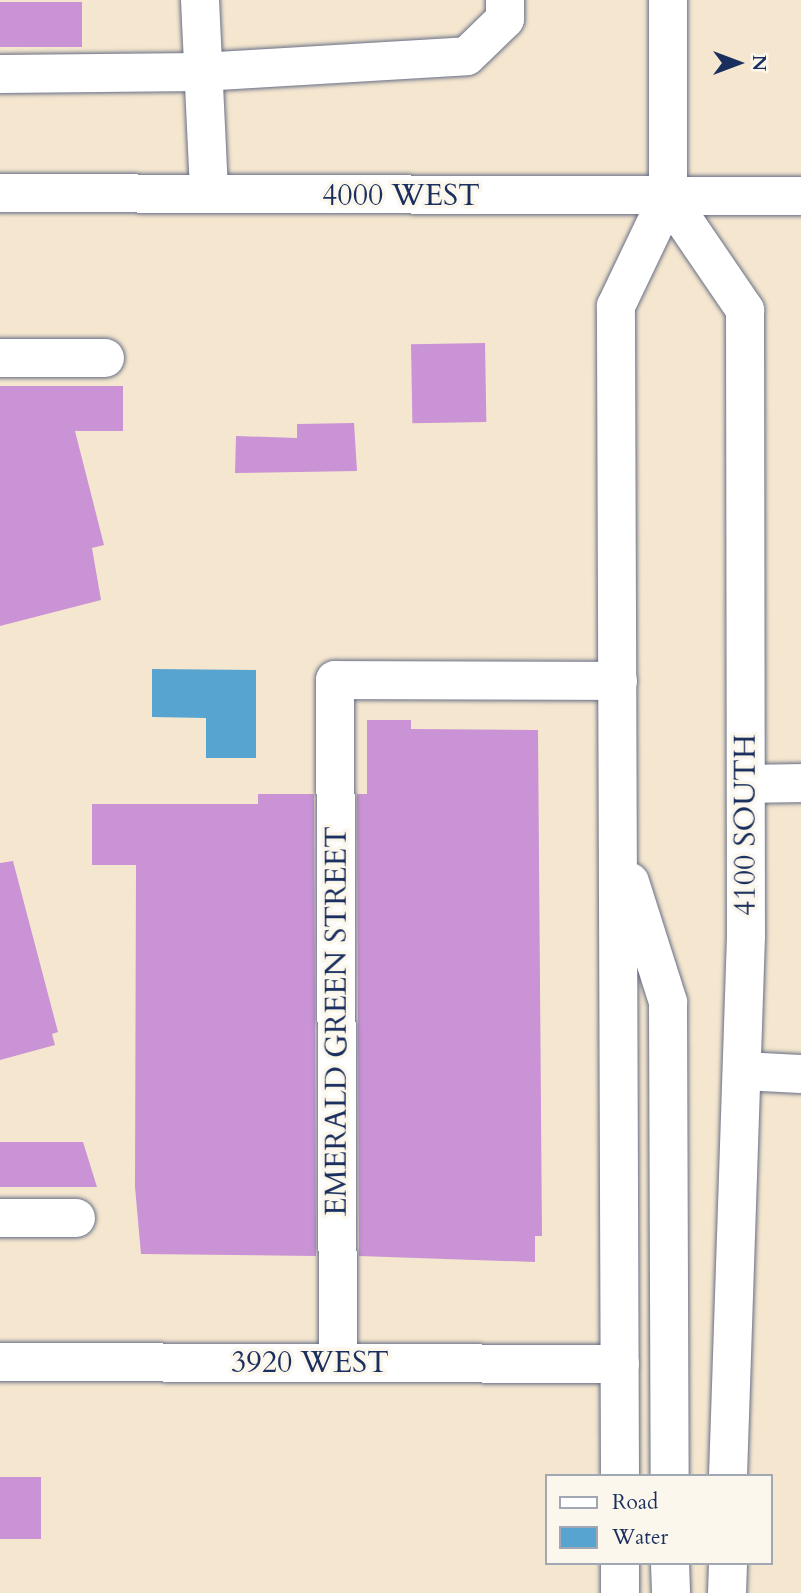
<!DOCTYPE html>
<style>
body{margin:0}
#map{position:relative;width:801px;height:1593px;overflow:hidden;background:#f5e7cf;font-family:Cardo,serif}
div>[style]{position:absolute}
.water>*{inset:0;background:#58a4d0}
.building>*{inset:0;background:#c993d5;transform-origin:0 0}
.roads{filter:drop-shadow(0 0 2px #676f86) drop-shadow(0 0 2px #676f86)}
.minor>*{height:38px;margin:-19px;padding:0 19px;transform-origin:19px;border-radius:19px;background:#fff}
.major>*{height:38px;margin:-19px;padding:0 19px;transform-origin:19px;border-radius:19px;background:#fff}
span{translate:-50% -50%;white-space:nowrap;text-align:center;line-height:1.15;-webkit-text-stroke:7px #fbf7ec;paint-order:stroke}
.street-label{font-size:30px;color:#1b2f5e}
.legend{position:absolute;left:545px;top:1474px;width:228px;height:91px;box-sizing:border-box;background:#fbf7ec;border:2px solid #a1a7b3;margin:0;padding:9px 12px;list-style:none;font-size:21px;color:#1b2f5e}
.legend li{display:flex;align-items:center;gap:14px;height:35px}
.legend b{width:35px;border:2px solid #a1a7b3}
.north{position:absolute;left:703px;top:28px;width:70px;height:70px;-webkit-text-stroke:5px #fbf7ec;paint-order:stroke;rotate:90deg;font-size:19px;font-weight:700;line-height:28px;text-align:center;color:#1b2f5e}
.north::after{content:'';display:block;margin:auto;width:24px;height:32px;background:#1b2f5e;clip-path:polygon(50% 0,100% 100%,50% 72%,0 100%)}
</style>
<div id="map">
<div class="water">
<i style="clip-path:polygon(152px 669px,256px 670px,256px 758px,206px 758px,206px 718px,152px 717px)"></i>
</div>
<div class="building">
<i style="left:0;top:2px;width:82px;height:45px"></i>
<i style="left:485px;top:343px;width:79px;height:74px;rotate:89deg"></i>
<i style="clip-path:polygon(0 386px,123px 386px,123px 431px,75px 431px,104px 545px,92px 548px,101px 600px,0 626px)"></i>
<i style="clip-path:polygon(354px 423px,357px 471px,235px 473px,236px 436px,297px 438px,297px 424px)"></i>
<i style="clip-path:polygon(367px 720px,411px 720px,411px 729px,538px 730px,542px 1236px,535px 1236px,535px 1262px,359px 1256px,357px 794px,367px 794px)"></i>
<i style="clip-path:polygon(258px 794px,314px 794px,316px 1256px,141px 1254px,135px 1187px,136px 865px,92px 865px,92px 804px,258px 804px)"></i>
<i style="clip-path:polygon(13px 861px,58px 1032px,52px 1034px,55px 1045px,0 1060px,0 863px)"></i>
<i style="clip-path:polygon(0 1142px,83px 1142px,97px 1187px,0 1187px)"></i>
<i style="left:0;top:1477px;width:41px;height:62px"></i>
</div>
<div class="roads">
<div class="minor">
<i style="left:200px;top:0;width:194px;rotate:87.3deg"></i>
<i style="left:0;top:74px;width:201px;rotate:-0.6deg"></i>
<i style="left:201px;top:72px;width:266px;rotate:-3.4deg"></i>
<i style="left:467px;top:56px;width:53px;rotate:-44.2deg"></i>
<i style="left:505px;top:19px;width:19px;rotate:-90deg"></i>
<i style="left:0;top:193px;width:801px;rotate:0.21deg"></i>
<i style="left:0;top:358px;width:105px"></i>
<i style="left:746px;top:784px;width:55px;rotate:-1deg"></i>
<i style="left:742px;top:1071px;width:59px;rotate:2.9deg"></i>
<i style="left:0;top:1218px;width:76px"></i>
<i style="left:0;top:1362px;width:620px;rotate:0.18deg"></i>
<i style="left:338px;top:1363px;width:683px;rotate:-90.25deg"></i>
<i style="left:335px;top:680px;width:283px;rotate:0.2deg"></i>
</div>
<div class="major">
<i style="left:668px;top:197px;width:137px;rotate:55.7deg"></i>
<i style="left:745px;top:310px;width:626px;rotate:89.91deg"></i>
<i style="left:746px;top:936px;width:540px;rotate:91.91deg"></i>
<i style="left:630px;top:882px;width:126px;rotate:72.4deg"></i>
<i style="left:668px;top:1002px;width:474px;rotate:89.8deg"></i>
<i style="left:620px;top:1476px;width:1170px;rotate:-90.2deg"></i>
<i style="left:616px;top:306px;width:121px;rotate:-64.5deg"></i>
<i style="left:668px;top:197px;width:197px;rotate:-90deg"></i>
<i style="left:620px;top:1563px;width:30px;rotate:90deg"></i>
<i style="left:670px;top:1563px;width:30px;rotate:88deg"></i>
<i style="left:727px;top:1593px;width:30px;rotate:-88deg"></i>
</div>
</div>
<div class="street-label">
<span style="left:401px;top:196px">4000 WEST</span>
<span style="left:746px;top:825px;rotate:-90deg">4100 SOUTH</span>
<span style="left:337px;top:1021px;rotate:-90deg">EMERALD GREEN STREET</span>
<span style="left:310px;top:1363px">3920 WEST</span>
</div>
<ul class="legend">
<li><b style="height:9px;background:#fff"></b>Road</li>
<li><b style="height:19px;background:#58a4d0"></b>Water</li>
</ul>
<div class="north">N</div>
</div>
